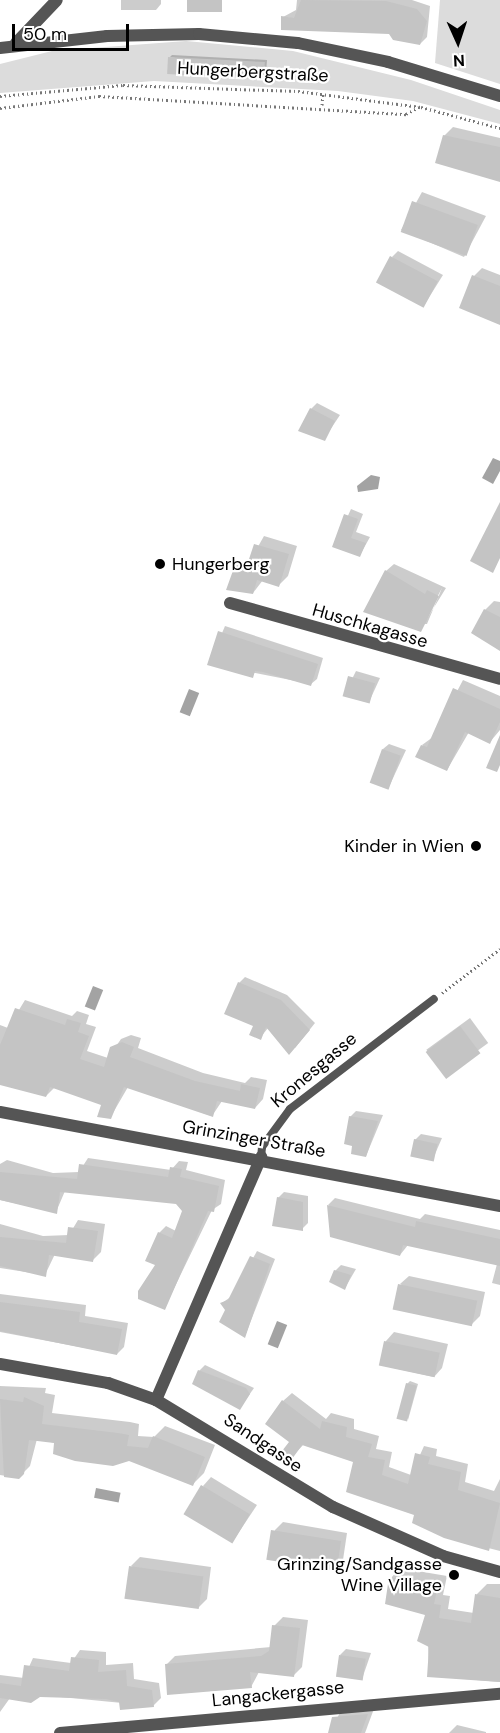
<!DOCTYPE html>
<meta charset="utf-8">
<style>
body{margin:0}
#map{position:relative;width:500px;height:1733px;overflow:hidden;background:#fff;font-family:"DM Sans",sans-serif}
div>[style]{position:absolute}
.green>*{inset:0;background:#dcdcdc}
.water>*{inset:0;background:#a3a3a3;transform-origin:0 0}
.shadow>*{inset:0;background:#0003;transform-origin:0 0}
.building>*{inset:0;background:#c4c4c4;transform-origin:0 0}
.path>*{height:3px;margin-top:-1.5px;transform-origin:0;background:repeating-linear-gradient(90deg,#777 0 1.5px,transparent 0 4.5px)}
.service>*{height:8px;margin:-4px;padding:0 4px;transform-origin:4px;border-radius:4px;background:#555}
.minor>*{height:12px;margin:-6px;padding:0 6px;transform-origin:6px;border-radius:6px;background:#555}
.tertiary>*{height:12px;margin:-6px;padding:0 6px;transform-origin:6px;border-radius:6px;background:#555}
.dots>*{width:16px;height:16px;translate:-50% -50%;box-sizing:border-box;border:3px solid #fff;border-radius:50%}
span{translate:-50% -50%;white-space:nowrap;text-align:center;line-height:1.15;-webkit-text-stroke:4.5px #fff;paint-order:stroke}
.street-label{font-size:18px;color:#000}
.poi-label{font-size:18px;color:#000}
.left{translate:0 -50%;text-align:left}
.right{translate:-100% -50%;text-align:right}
.north{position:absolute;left:428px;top:12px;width:60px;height:60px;-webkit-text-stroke:4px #fff;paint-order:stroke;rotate:177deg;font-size:16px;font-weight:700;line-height:24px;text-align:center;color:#000}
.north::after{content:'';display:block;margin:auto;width:21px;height:27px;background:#000;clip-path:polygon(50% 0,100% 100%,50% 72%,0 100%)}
.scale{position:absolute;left:12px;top:24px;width:117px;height:27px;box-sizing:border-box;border:3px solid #000;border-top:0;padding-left:8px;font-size:18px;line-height:21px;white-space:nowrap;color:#000;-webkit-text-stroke:4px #fff;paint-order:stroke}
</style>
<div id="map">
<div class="green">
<i style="clip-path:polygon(440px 0,500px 0,500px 84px,435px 63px)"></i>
<i style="clip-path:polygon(186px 41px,293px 51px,411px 80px,500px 110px,500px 124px,413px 101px,338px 91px,154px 81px,0 93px,0 64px,52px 51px)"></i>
</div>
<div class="water">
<i style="clip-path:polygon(493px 458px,500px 461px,500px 471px,493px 484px,482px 478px)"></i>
<i style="clip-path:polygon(371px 475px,380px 477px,378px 489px,358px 492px,357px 486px)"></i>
<i style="left:189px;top:689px;width:11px;height:25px;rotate:22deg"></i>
<i style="left:93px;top:986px;width:11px;height:22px;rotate:22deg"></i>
<i style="left:277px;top:1321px;width:11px;height:25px;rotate:22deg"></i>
<i style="left:96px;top:1488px;width:25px;height:10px;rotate:11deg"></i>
</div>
<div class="shadow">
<i style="clip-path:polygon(121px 0,161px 0,161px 4px,156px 10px,121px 10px)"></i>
<i style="clip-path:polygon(297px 0,412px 0,430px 6px,427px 37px,420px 44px,389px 32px,283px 17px,296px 10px)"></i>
<i style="clip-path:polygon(172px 55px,267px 60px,266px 74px,170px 57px)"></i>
<i style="clip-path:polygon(453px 127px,500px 138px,500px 180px,444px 136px)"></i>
<i style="clip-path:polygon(422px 192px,486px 216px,464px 257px,401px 230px)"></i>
<i style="clip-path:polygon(398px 251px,443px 275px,423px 307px,392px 257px)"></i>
<i style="clip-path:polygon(482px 268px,500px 275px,500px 323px,474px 276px)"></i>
<i style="clip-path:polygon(317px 403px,340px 415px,324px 439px,311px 409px)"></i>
<i style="clip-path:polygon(351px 509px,363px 514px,356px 532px,370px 537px,360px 555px,334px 546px)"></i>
<i style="clip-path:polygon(264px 536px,297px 546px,288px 576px,279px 585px,263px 580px,253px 593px,236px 566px,251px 559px)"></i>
<i style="clip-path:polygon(evenodd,394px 564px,446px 588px,420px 630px,386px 571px,394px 564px,442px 588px,427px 624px,423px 624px,442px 588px)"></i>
<i style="clip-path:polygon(494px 601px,500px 602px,500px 649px,485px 610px)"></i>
<i style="clip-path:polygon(225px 626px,323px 658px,317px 679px,311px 684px,209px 664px)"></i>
<i style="clip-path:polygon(356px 671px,380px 678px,369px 702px,344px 695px)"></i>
<i style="clip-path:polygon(463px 680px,500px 696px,500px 730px,490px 742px,469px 732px,447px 770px,422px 745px,433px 737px)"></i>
<i style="clip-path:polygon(389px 744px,406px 750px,388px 789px,383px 749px)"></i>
<i style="clip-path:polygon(245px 977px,287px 995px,315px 1023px,295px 1048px,268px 1028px,260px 1038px,239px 983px)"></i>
<i style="clip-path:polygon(25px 1000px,72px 1016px,77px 1011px,89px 1015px,86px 1024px,96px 1027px,87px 1051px,108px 1058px,121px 1039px,131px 1035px,141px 1038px,138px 1048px,203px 1073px,245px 1083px,251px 1077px,267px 1080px,263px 1099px,255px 1108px,222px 1101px,212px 1116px,128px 1087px,110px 1118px,103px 1104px,55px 1087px,46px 1096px,0 1083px,0 1025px,8px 1028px)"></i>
<i style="left:470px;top:1018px;width:31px;height:54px;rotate:54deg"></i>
<i style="clip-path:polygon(356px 1111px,383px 1115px,366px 1156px,350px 1117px)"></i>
<i style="clip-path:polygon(421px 1134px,442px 1138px,432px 1161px,415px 1140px)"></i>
<i style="clip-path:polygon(88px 1158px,171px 1170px,179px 1161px,188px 1162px,186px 1170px,225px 1180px,221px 1204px,212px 1210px,164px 1309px,157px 1264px,159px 1233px,166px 1226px,176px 1231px,184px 1211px,176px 1203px,65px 1191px,56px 1212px,0 1200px,0 1164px,7px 1160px,53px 1173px,79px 1172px)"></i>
<i style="clip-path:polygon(284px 1192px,308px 1196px,308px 1223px,302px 1229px,278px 1198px)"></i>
<i style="clip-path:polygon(335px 1198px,420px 1219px,425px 1214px,500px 1230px,500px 1285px,492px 1283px,497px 1264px,408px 1245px,400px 1255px,328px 1205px)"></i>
<i style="clip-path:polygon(78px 1220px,105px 1224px,101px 1252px,93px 1260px,55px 1254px,45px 1275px,0 1268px,0 1224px,43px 1236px,69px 1235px)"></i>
<i style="clip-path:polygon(257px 1251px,275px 1259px,245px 1336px,222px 1303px,232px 1296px)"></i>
<i style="clip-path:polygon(341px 1265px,356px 1269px,345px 1288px,335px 1271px)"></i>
<i style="clip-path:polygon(409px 1276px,485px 1292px,480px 1316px,471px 1325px,400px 1284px)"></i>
<i style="clip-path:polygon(0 1294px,86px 1305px,85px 1316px,128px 1323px,124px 1347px,117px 1354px,0 1332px)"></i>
<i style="clip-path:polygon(394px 1332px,448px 1344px,442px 1368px,434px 1377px,380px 1365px,386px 1341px)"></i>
<i style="clip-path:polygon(205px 1365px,254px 1388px,240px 1408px,199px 1371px)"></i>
<i style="clip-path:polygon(410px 1381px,418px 1384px,408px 1420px,407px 1384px)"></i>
<i style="clip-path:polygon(0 1386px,46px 1388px,45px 1393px,55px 1395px,52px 1413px,130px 1422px,139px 1424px,138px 1436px,154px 1437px,165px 1426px,215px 1445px,204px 1473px,193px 1484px,129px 1459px,37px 1439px,30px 1466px,18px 1478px,0 1475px)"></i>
<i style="clip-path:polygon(292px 1393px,326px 1419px,331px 1413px,354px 1419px,354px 1429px,379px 1436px,376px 1449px,392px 1452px,389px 1467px,411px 1475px,424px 1446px,437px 1449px,436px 1456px,468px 1464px,465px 1482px,494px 1491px,500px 1479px,500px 1551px,445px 1537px,355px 1461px,304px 1444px,292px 1457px,283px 1401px)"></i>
<i style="clip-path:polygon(211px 1477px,257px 1505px,233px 1541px,203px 1486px)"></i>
<i style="clip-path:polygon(283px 1522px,347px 1533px,343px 1560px,335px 1568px,268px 1559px,275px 1530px)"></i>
<i style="clip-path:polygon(140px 1557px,211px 1567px,207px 1599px,198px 1608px,131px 1566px)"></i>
<i style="clip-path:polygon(400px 1568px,447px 1576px,443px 1595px,450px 1596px,448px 1609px,474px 1613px,477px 1594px,487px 1584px,500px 1584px,500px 1682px,429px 1676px,427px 1614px,391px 1578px)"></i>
<i style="clip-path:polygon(283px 1617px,308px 1620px,302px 1667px,293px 1676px,259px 1672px,251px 1687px,166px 1665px,175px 1656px,271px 1647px,274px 1626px)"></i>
<i style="clip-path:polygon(346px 1649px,371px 1653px,362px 1679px,340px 1655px)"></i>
<i style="clip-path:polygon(80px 1650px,106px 1652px,106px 1665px,133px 1663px,134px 1679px,159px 1683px,161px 1698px,153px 1706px,40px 1695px,10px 1698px,0 1712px,0 1675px,24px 1678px,33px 1658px,71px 1663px)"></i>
<i style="clip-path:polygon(375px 1706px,365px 1733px,329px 1733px,342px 1709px)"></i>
<i style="clip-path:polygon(457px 1725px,486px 1732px,486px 1733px,449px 1733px)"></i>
</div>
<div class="building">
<i style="left:187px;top:0;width:35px;height:12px"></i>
<i style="clip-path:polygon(301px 0,386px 1px,417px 9px,427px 21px,420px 45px,393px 40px,389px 34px,281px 30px,281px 16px,294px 18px)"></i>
<i style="left:168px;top:57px;width:97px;height:17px;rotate:3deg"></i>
<i style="clip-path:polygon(443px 135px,500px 147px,500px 182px,435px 163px)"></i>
<i style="left:412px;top:201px;width:70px;height:33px;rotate:20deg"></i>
<i style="left:390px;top:256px;width:54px;height:30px;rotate:28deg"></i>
<i style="clip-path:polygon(472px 275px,500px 286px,500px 325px,459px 308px)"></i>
<i style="clip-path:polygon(310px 408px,335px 421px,325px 441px,298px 431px)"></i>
<i style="clip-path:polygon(500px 502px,500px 558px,493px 573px,470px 561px)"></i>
<i style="clip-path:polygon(344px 514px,358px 519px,351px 538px,366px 543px,360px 557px,332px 547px)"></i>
<i style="clip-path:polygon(254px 544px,289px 554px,279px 587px,257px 580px,253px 594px,226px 590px,235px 565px,246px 568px)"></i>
<i style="clip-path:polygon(385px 570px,425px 594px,427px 590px,439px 596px,421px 632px,363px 612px)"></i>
<i style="clip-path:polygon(484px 609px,500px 617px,500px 651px,471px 633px)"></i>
<i style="clip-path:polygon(218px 631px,318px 664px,311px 686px,263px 672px,255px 671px,253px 678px,207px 665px)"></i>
<i style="left:348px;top:676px;width:28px;height:21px;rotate:15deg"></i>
<i style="clip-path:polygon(453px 688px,500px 709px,500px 722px,490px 744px,465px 732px,447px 771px,415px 757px,421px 745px,427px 747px)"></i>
<i style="clip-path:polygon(500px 735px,500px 765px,497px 772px,486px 768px)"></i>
<i style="left:382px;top:749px;width:20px;height:36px;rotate:20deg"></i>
<i style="clip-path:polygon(238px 982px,281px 1000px,310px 1030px,289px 1055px,266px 1027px,261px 1040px,249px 1035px,253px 1026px,224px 1014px)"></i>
<i style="clip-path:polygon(15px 1008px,65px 1025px,67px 1019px,81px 1023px,78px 1032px,89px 1036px,80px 1059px,104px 1067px,110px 1047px,122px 1042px,134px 1047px,130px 1057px,195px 1081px,240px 1091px,241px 1084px,260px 1088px,255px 1109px,217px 1101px,213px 1117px,124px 1087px,111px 1119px,97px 1117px,101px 1105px,50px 1087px,46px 1097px,0 1085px,0 1045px)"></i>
<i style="left:460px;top:1026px;width:34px;height:43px;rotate:53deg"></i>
<i style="clip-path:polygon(349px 1116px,378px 1121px,366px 1157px,351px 1154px,352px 1146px,344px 1144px)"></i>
<i style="left:414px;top:1139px;width:24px;height:18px;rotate:12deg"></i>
<i style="clip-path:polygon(79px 1164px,168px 1177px,170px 1167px,182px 1169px,180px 1177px,219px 1186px,214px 1212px,208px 1211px,165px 1310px,138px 1299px,138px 1291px,155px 1265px,145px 1261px,158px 1232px,172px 1238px,182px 1211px,176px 1204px,60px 1192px,57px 1214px,0 1200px,0 1172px,77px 1179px)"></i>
<i style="clip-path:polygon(277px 1197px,303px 1202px,303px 1231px,272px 1226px)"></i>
<i style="clip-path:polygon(327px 1205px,415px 1227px,416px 1221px,500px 1239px,500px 1266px,403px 1245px,400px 1256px,330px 1237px)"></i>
<i style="clip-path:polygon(68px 1227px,98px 1231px,93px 1262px,49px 1255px,46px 1277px,0 1266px,0 1237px,66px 1243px)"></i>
<i style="clip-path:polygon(250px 1256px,270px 1264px,245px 1338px,219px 1322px,225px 1310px,220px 1303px,228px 1300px)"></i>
<i style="clip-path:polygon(334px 1270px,351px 1275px,345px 1290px,329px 1282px)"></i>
<i style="left:398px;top:1284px;width:81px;height:26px;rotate:12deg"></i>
<i style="clip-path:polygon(0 1302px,80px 1312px,79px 1322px,122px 1329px,117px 1355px,0 1331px)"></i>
<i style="left:384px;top:1341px;width:57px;height:25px;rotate:12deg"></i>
<i style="clip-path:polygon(198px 1370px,246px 1388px,250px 1394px,240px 1410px,192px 1384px)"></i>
<i style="left:406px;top:1383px;width:11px;height:37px;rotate:15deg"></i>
<i style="clip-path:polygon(24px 1397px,44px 1406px,42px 1424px,118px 1433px,129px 1435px,127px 1446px,148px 1448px,153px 1436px,205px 1457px,193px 1486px,129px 1461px,113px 1466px,75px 1461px,53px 1454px,54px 1443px,29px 1440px,24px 1474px,19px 1479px,4px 1477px,0 1399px,23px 1402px)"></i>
<i style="clip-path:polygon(282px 1400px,320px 1429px,322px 1421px,347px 1427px,346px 1437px,372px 1444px,368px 1457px,385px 1460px,382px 1475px,408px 1484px,415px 1453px,430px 1457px,428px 1464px,461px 1472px,458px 1490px,500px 1503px,489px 1551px,444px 1538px,412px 1523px,414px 1515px,346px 1492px,353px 1462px,302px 1445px,292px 1459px,282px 1451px,289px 1442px,265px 1424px)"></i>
<i style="left:201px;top:1485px;width:57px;height:34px;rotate:31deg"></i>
<i style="left:271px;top:1530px;width:71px;height:30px;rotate:9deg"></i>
<i style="left:129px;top:1566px;width:75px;height:33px;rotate:8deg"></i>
<i style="clip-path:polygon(389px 1577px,438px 1586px,434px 1604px,441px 1605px,439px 1618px,471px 1623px,475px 1594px,500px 1598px,500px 1682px,427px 1677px,429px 1647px,417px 1641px,425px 1615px,385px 1604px)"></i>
<i style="clip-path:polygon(272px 1625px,300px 1628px,294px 1677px,250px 1672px,252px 1688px,167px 1695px,165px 1664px,261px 1656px,269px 1651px)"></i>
<i style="left:339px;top:1655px;width:27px;height:22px;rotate:8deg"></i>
<i style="clip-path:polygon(71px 1657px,99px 1660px,98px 1672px,126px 1670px,127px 1686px,152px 1690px,154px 1707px,120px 1710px,119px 1702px,106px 1699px,40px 1697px,31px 1703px,0 1698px,0 1683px,21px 1686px,24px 1665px,69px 1671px)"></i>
<i style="clip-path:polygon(368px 1714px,361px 1733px,328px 1733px,332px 1717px)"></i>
</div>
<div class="path">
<i style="left:0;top:96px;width:123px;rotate:-5.1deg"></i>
<i style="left:123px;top:85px;width:175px;rotate:2deg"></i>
<i style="left:298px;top:91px;width:124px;rotate:7.4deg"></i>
<i style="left:421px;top:107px;width:82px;rotate:14.9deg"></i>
<i style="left:322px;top:105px;width:11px;rotate:-85deg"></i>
<i style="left:0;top:108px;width:100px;rotate:-6.9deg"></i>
<i style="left:99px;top:96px;width:308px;rotate:3.4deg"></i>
<i style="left:406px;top:114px;width:15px;rotate:-28deg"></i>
<i style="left:442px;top:993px;width:73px;rotate:-37.2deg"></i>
</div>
<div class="service">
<i style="left:261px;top:1157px;width:10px;rotate:-84deg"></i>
<i style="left:262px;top:1147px;width:47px;rotate:-53.6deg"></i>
<i style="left:290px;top:1109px;width:181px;rotate:-37.4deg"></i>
</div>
<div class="minor">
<i style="left:16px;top:43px;width:59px;rotate:-46.4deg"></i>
<i style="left:0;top:48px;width:108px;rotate:-6.4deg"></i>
<i style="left:107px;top:36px;width:92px;rotate:-1.2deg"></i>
<i style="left:199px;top:34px;width:99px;rotate:5.2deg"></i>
<i style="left:298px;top:43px;width:92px;rotate:11.9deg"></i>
<i style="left:388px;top:62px;width:117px;rotate:16.9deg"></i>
<i style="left:230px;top:603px;width:280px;rotate:15.7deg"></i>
<i style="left:156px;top:1400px;width:265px;rotate:-66.6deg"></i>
<i style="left:60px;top:1733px;width:442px;rotate:-5.1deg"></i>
</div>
<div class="tertiary">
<i style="left:0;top:1112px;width:509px;rotate:10.65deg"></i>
<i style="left:0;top:1364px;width:110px;rotate:10deg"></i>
<i style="left:108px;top:1383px;width:51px;rotate:19.5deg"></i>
<i style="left:156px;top:1400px;width:207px;rotate:31.2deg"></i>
<i style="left:333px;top:1507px;width:120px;rotate:24deg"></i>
<i style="left:443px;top:1556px;width:59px;rotate:15.7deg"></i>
</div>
<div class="dots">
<i style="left:160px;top:564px;background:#000"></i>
<i style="left:476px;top:846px;background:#000"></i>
<i style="left:454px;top:1575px;background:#000"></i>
</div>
<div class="street-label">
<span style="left:253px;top:72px;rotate:3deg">Hungerbergstraße</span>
<span style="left:370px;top:626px;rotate:16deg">Huschkagasse</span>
<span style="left:314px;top:1070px;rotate:-40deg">Kronesgasse</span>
<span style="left:254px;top:1139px;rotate:10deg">Grinzinger Straße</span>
<span style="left:263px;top:1443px;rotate:34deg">Sandgasse</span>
<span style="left:278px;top:1694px;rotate:-6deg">Langackergasse</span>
</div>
<div class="poi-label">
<span class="left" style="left:172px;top:564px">Hungerberg</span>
<span class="right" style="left:464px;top:846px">Kinder in Wien</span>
<span class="right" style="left:442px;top:1575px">Grinzing/Sandgasse<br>Wine Village</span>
</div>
<div class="north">N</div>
<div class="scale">50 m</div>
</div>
